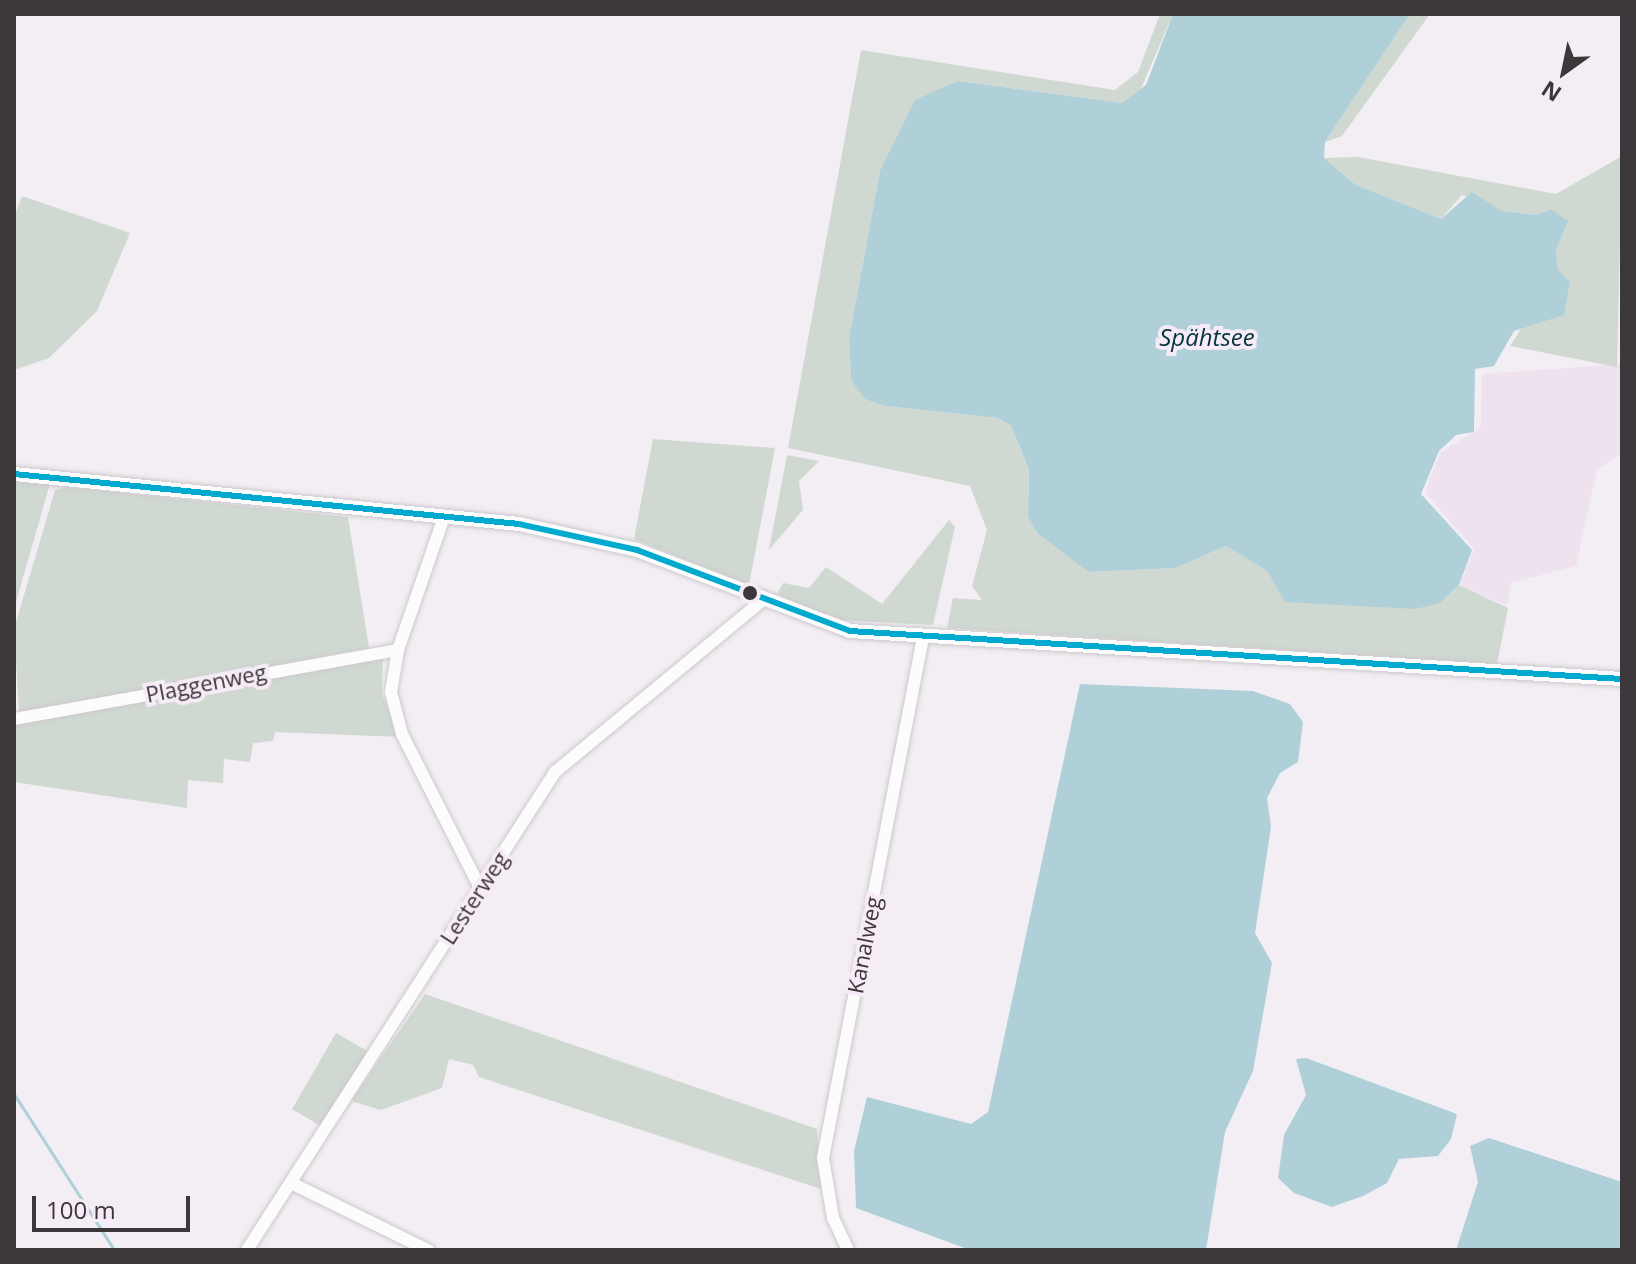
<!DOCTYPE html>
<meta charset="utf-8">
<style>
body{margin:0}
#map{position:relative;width:1636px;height:1264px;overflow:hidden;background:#f3eef3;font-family:"Open Sans",sans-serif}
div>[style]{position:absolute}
.built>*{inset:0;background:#eee2ee}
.green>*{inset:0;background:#d0d9d1;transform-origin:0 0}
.water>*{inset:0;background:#afd0d8}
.stream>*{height:3px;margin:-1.5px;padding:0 1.5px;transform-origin:1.5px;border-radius:1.5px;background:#afd0d8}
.roads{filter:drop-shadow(0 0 2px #ccc8cc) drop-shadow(0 0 2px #ccc8cc)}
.minor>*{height:12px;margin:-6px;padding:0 6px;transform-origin:6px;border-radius:6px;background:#fdfcfd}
.major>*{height:14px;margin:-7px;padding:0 7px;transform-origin:7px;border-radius:7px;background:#fdfcfd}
.bus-1>*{height:6px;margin:-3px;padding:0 3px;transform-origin:3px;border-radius:3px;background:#00a9ce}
.dots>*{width:22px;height:22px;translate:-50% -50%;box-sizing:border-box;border:4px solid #f6ebf6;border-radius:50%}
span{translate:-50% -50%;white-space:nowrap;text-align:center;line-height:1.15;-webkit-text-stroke:8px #f6ebf6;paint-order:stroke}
.street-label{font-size:22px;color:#3b373b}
.water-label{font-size:24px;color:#04343c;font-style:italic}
.frame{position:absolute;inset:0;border:16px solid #3b373b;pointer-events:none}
.north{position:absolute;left:1524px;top:32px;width:80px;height:80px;-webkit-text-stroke:6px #f6ebf6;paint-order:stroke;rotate:213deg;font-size:22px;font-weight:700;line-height:32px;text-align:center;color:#3b373b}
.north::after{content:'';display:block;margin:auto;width:28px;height:36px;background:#3b373b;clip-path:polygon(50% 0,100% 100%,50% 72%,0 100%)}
.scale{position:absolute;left:32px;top:1196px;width:158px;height:36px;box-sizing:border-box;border:4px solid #3b373b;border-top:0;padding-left:10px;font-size:24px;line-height:28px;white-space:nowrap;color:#3b373b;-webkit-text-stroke:6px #f6ebf6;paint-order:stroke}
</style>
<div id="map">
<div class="built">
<i style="clip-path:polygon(1622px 364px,1622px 453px,1597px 470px,1576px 566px,1511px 583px,1507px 606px,1460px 585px,1474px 549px,1425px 492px,1440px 453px,1481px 427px,1482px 374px)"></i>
</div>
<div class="green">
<i style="clip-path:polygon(1160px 14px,1173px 14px,1137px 98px,1122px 103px,959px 81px,880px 171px,849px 338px,851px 380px,885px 406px,998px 418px,1011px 426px,1029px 471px,1028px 517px,1038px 534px,1088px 572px,1176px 568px,1226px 546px,1267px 571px,1286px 602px,1440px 603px,1459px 585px,1508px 608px,1497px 664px,947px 628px,953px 598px,982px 600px,972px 586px,987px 530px,970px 486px,788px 448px,861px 50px,1115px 90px,1138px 72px)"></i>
<i style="clip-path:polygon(1410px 14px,1430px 14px,1342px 136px,1325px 142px)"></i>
<i style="clip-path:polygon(1622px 156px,1617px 367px,1510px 346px,1558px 270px,1556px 250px,1567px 221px,1551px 209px,1537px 215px,1502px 211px,1462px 195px,1441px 219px,1356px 185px,1324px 158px,1358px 157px,1556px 194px)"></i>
<i style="clip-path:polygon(22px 196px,130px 233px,97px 311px,49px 358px,14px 370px,14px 217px)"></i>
<i style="clip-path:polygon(653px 439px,775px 448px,749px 585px,634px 539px)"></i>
<i style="clip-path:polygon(787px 455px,819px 461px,799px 481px,803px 510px,769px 550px)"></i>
<i style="clip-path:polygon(14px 481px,50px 484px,14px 609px)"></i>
<i style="clip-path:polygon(67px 487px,348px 517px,369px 648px,19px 713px,14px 629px,55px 490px)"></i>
<i style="clip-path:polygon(949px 520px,955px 527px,933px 625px,836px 620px,777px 594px,783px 583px,809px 588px,826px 567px,882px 604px)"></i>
<i style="clip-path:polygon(383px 658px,382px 695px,401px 737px,275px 732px,273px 741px,253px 743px,250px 762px,224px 759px,223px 783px,188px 780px,187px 808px,14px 782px,14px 723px)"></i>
<i style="clip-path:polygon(425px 994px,817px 1129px,821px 1189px,479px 1077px,473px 1065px,449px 1059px,442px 1088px,381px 1110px,351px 1101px)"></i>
<i style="left:336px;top:1033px;width:36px;height:88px;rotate:30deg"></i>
</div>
<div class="water">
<i style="clip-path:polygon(1173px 14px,1410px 14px,1325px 142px,1324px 158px,1356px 185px,1441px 219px,1472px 192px,1502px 211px,1537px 215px,1551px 209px,1568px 221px,1556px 250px,1558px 270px,1570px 282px,1564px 315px,1514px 331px,1494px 366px,1475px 369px,1474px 432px,1456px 435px,1439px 451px,1421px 494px,1472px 550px,1459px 585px,1440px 603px,1415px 609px,1285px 602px,1267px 571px,1226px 546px,1176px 568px,1088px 572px,1038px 534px,1028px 517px,1029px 470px,1011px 426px,998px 418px,885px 406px,865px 399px,851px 380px,849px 338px,880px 171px,915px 100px,958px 81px,1122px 103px,1146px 85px)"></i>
<i style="clip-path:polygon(1080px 684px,1253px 691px,1290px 704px,1303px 722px,1298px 762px,1280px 773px,1267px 798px,1271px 827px,1255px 933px,1272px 963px,1253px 1071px,1225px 1132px,1206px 1250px,970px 1250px,856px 1208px,854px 1151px,867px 1097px,971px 1124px,988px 1112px)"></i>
<i style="clip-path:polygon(1306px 1058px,1457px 1114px,1451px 1139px,1438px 1156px,1399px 1159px,1387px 1183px,1363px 1196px,1332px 1207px,1294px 1193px,1278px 1178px,1284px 1135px,1306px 1095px,1296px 1059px)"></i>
<i style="clip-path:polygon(1489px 1138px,1622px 1182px,1622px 1250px,1456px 1250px,1478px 1182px,1470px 1146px)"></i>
</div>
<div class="stream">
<i style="left:14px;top:1094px;width:185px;rotate:57.3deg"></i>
</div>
<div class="roads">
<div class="minor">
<i style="left:444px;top:517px;width:141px;rotate:109.1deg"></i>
<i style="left:398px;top:650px;width:43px;rotate:99.5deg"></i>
<i style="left:391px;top:692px;width:43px;rotate:75.3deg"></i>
<i style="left:402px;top:734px;width:173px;rotate:63.1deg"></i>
<i style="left:14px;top:719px;width:390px;rotate:-10.2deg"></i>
<i style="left:291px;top:1183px;width:153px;rotate:26.1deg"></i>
<i style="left:247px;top:1250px;width:569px;rotate:-57.2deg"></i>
<i style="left:555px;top:772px;width:268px;rotate:-39.6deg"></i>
<i style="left:848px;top:1250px;width:35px;rotate:-115deg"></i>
<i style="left:833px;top:1218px;width:61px;rotate:-99.5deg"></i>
<i style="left:823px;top:1158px;width:531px;rotate:-79.13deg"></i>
</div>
<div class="major">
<i style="left:14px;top:474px;width:507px;rotate:5.65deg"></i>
<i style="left:519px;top:524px;width:121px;rotate:12.4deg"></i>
<i style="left:637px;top:550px;width:228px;rotate:20.8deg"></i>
<i style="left:850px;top:631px;width:773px;rotate:3.56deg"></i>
</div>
</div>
<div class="bus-1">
<i style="left:14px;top:474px;width:507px;rotate:5.65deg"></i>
<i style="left:519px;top:524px;width:121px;rotate:12.4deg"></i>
<i style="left:637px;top:550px;width:228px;rotate:20.8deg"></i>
<i style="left:850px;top:631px;width:773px;rotate:3.56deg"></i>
</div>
<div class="dots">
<i style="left:750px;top:593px;background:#3b373b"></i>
</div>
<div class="street-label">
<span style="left:206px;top:683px;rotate:-11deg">Plaggenweg</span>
<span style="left:474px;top:898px;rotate:-57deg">Lesterweg</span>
<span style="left:864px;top:945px;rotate:-79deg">Kanalweg</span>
</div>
<div class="water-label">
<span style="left:1207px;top:337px">Spähtsee</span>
</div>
<div class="frame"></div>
<div class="north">N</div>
<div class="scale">100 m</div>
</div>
